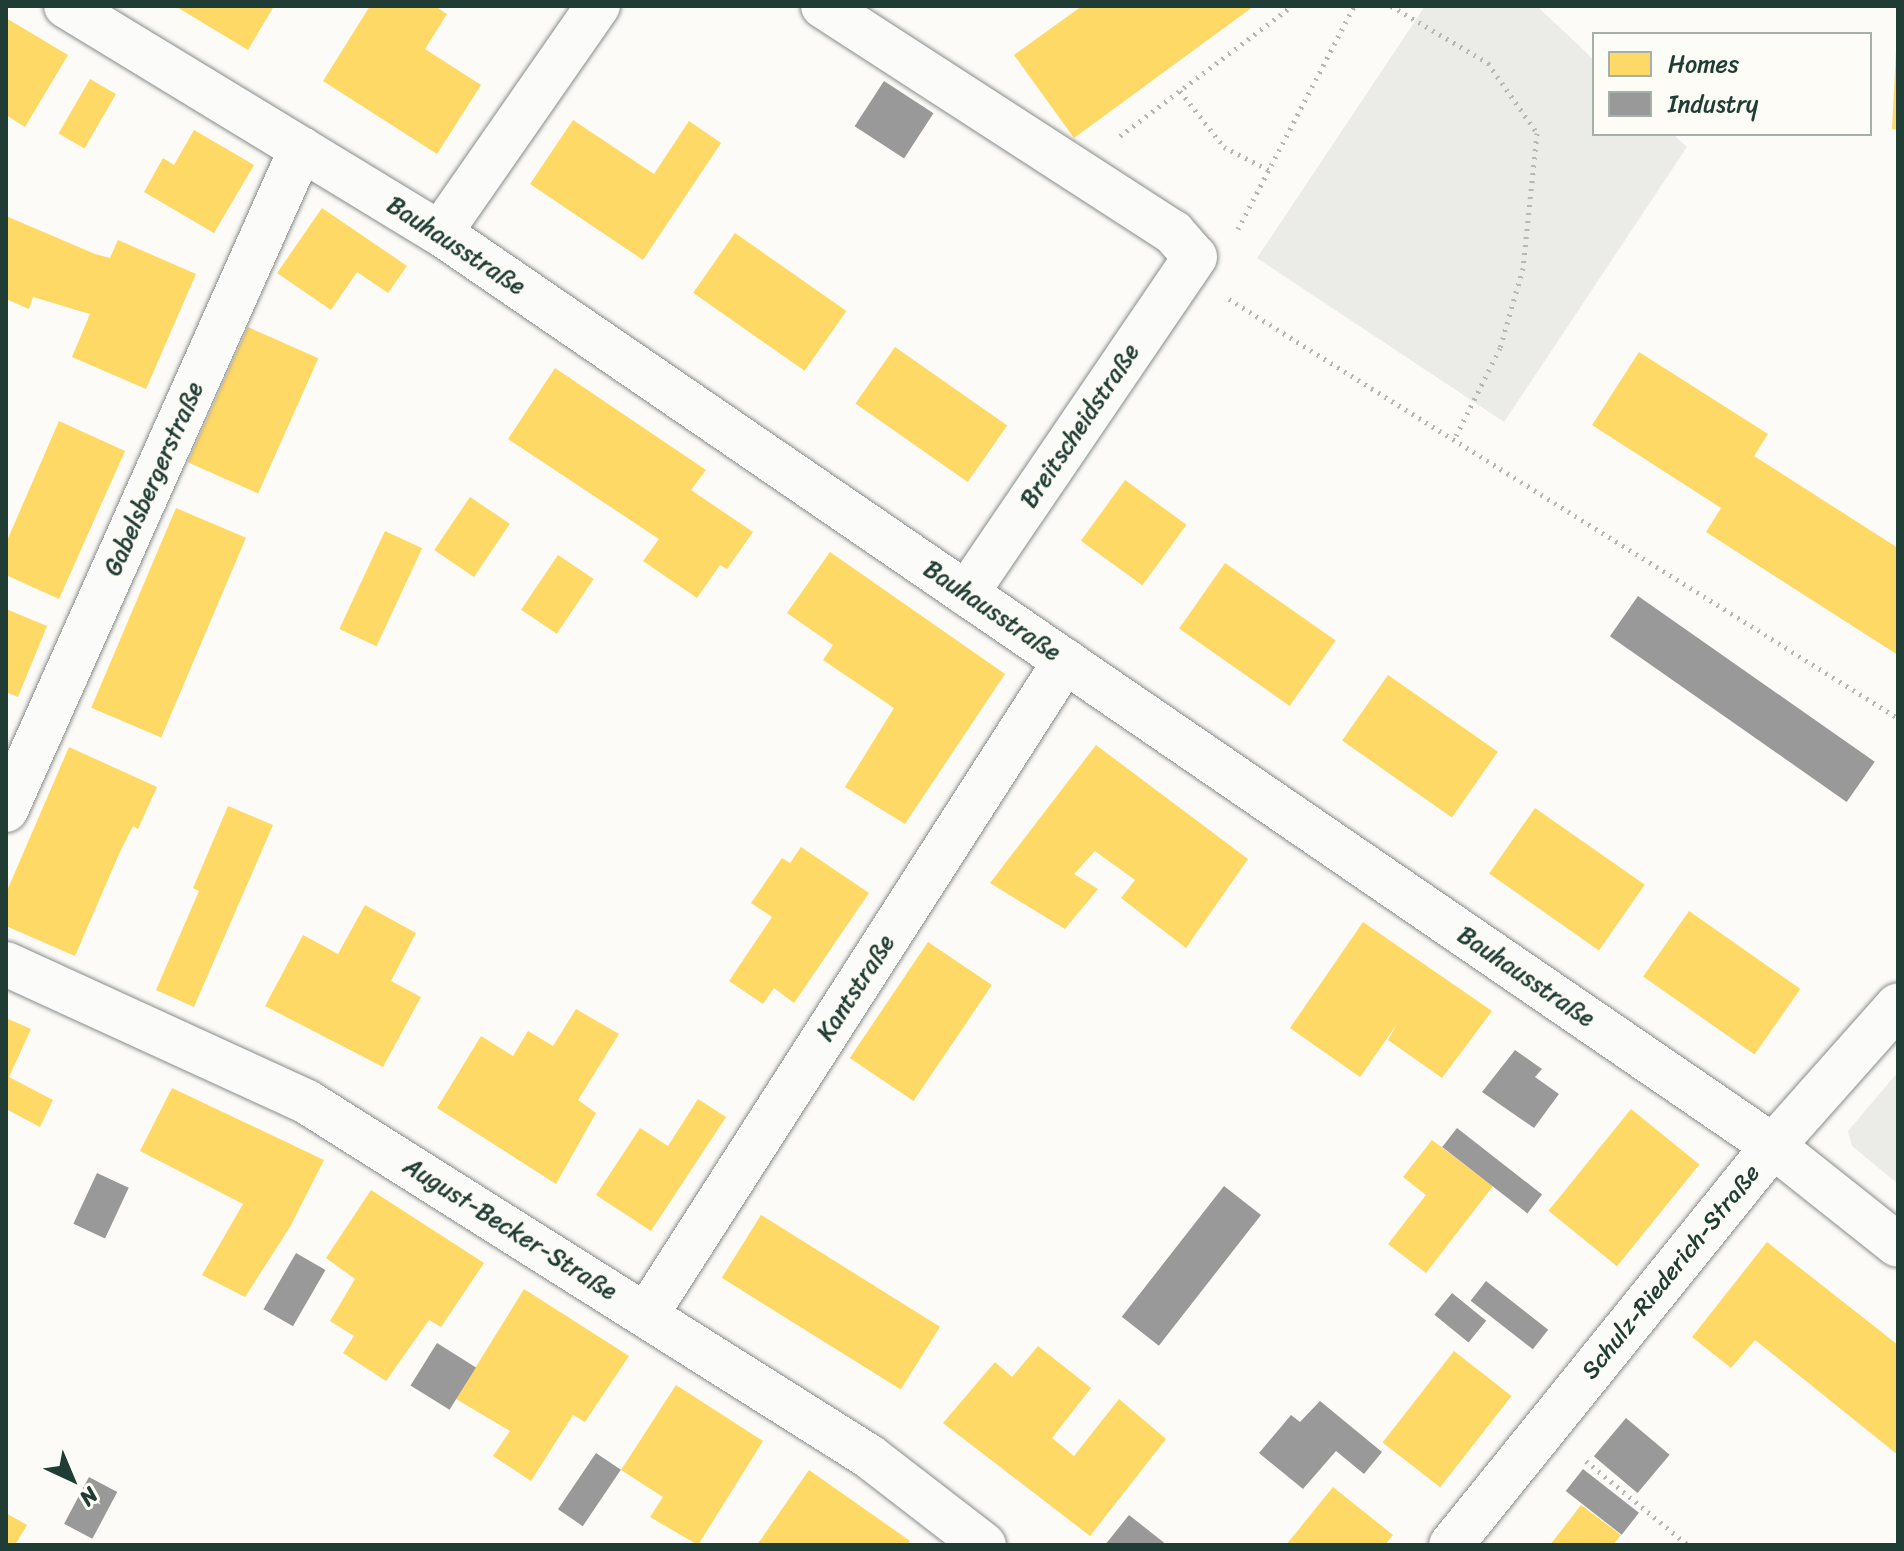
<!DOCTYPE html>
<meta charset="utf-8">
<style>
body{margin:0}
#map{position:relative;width:1904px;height:1551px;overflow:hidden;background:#fcfbf8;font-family:Sriracha,sans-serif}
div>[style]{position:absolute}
.green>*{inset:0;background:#ebece8}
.homes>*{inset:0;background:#ffd966;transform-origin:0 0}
.industry>*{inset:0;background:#999;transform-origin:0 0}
.path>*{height:5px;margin-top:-2.5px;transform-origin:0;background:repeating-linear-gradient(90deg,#b5b8b6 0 2px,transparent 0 8px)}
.roads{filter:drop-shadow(0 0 2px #888d8a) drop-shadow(0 0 2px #888d8a)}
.minor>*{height:44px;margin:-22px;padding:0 22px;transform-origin:22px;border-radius:22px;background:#fbfbf9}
span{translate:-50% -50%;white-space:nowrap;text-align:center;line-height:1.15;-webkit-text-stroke:8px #fdfcf7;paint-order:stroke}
.street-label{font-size:24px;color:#1f3d34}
.frame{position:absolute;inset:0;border:8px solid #1f3d34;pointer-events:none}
.legend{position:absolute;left:1592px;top:32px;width:280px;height:104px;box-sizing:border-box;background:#fdfcf7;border:2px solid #a4b0a9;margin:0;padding:10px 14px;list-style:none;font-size:24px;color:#1f3d34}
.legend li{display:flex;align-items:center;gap:16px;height:40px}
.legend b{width:40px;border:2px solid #a4b0a9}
.north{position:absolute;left:32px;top:1439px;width:80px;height:80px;-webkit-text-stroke:6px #fdfcf7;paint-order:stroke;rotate:136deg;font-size:22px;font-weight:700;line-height:32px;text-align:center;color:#1f3d34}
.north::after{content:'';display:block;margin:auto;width:28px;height:36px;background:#1f3d34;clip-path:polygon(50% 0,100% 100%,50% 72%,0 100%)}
</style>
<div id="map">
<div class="green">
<i style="clip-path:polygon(1425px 6px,1537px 6px,1594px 60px,1594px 134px,1673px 134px,1687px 147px,1504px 422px,1257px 258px)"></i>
<i style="clip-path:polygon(1898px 1072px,1898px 1184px,1852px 1146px,1848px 1131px)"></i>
</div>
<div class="homes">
<i style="clip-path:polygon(175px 6px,274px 6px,248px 50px)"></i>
<i style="clip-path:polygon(370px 6px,435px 6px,447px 14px,425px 49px,481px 85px,437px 154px,323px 81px)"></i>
<i style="clip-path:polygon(1082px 6px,1254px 6px,1074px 138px,1014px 55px)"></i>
<i style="clip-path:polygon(6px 18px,68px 55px,25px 127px,6px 115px)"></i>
<i style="clip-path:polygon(1896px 51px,1898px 51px,1898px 130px,1892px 129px)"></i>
<i style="left:90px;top:79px;width:30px;height:63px;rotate:30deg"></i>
<i style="clip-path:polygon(573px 120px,654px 174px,689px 121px,721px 143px,643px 260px,530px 184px)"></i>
<i style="clip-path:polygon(194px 130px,254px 165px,214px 233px,144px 192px,163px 158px,174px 165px)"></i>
<i style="clip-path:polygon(322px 208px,407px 266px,388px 293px,357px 272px,331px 310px,277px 273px)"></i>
<i style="clip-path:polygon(6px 216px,95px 254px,110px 258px,118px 240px,196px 274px,146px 389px,72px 357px,90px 314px,33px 297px,29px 309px,6px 299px)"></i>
<i style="left:735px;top:233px;width:136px;height:73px;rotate:35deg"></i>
<i style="left:248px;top:327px;width:77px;height:148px;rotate:24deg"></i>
<i style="left:895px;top:347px;width:137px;height:69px;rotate:35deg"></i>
<i style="clip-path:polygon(1639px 352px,1768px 434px,1754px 456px,1898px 548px,1898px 655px,1706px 532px,1721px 508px,1592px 425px)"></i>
<i style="clip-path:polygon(555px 368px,706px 470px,691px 490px,753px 532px,727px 569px,720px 565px,697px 598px,643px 561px,659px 539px,508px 439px)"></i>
<i style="clip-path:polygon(59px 421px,125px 451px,59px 599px,6px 575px,6px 543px)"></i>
<i style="left:1125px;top:480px;width:76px;height:75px;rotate:36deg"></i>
<i style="left:470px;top:497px;width:48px;height:64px;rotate:34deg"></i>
<i style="left:176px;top:508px;width:76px;height:217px;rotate:23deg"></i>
<i style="left:385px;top:531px;width:41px;height:108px;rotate:25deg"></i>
<i style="clip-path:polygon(830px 552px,1005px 674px,905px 824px,845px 787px,894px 708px,823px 660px,833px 645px,787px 613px)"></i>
<i style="left:558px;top:555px;width:43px;height:66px;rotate:34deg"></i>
<i style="left:1225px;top:563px;width:135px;height:80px;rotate:35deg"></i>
<i style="clip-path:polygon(6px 609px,47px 626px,18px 697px,6px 692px)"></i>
<i style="left:1388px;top:675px;width:134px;height:80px;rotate:35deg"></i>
<i style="clip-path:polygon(1096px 745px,1248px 859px,1186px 948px,1121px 898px,1135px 880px,1095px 851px,1074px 874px,1098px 889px,1065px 929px,990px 883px)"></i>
<i style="clip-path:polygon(69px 747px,157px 787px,138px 829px,133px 826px,119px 854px,75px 956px,6px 926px,6px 893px)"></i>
<i style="clip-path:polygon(228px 806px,273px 825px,194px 1007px,156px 990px,199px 891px,193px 888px)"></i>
<i style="left:1535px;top:808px;width:134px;height:80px;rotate:35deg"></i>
<i style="clip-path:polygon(801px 847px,869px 893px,794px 1003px,774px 988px,763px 1004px,729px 981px,772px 917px,751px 903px,782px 858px,790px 863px)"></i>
<i style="clip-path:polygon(365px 905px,416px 933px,391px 981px,421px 997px,383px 1067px,265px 1006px,303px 935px,338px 954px)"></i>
<i style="left:1689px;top:911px;width:136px;height:80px;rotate:35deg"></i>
<i style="clip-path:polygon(1363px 922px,1492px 1011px,1442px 1078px,1388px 1040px,1397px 1024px,1360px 1077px,1290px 1028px)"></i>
<i style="left:928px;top:942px;width:77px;height:140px;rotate:34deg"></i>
<i style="clip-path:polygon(576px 1009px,619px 1034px,578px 1100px,596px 1113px,556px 1184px,437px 1108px,481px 1036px,513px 1056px,528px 1031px,553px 1046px)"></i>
<i style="clip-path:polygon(6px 1018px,31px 1029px,9px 1077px,53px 1100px,40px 1127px,6px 1109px)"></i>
<i style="clip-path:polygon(172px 1088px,324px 1160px,290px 1227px,245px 1297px,202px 1275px,243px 1204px,140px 1151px)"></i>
<i style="clip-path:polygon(698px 1099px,726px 1117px,651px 1231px,596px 1195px,640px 1128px,668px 1146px)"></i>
<i style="left:1631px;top:1109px;width:88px;height:131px;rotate:39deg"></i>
<i style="clip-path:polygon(1432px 1140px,1493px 1186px,1426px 1273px,1388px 1244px,1426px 1195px,1403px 1177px)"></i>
<i style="clip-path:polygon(371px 1190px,484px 1263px,441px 1327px,429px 1320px,386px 1381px,343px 1353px,354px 1336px,330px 1321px,355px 1279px,326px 1258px)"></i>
<i style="left:761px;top:1215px;width:211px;height:74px;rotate:32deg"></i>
<i style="clip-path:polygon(1767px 1242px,1898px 1345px,1898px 1455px,1755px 1340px,1731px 1368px,1692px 1337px)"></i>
<i style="clip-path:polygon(524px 1289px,629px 1356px,585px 1422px,573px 1415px,531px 1481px,493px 1456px,510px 1431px,456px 1399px)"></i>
<i style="clip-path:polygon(1038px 1346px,1091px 1388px,1052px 1438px,1074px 1456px,1119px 1399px,1166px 1439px,1090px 1536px,943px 1423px,995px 1362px,1012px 1377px)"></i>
<i style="left:1454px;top:1351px;width:73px;height:116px;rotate:38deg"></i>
<i style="clip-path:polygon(676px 1385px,763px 1441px,698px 1545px,650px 1517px,663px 1497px,621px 1470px)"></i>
<i style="clip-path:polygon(809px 1470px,910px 1541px,907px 1545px,757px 1545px)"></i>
<i style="clip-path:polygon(1333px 1487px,1393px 1535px,1385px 1545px,1286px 1545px)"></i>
<i style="clip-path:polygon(1581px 1505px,1621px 1535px,1613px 1545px,1550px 1545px)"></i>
<i style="clip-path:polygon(6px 1513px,27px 1525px,15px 1545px,6px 1545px)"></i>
</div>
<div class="industry">
<i style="left:884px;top:81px;width:59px;height:54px;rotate:33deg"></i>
<i style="left:1638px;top:596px;width:289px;height:49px;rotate:35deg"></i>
<i style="clip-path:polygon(1515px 1050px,1542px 1069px,1535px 1077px,1559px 1094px,1534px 1128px,1482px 1092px)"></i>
<i style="left:1457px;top:1128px;width:108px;height:24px;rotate:38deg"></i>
<i style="left:97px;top:1173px;width:35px;height:56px;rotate:25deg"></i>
<i style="left:1224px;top:1186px;width:47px;height:166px;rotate:38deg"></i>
<i style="left:296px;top:1253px;width:34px;height:65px;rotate:30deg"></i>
<i style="left:1486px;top:1281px;width:79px;height:25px;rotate:38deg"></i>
<i style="left:1452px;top:1293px;width:44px;height:28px;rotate:39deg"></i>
<i style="left:437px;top:1343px;width:46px;height:50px;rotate:32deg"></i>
<i style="clip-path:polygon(1320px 1401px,1382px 1452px,1364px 1474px,1336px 1451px,1303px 1489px,1259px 1453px,1291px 1415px,1300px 1422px)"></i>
<i style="left:1626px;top:1418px;width:57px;height:50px;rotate:40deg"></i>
<i style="left:596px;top:1453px;width:30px;height:68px;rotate:34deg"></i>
<i style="left:1583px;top:1469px;width:71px;height:28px;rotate:38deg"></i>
<i style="left:89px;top:1477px;width:32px;height:53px;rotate:28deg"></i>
<i style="clip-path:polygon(1129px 1515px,1167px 1545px,1105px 1545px)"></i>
</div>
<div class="path">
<i style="left:1391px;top:6px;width:113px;rotate:30.4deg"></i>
<i style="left:1488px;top:63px;width:85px;rotate:55deg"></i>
<i style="left:1537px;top:133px;width:136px;rotate:95.9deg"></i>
<i style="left:1523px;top:268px;width:83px;rotate:106deg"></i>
<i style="left:1500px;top:348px;width:103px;rotate:116.6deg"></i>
<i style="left:1180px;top:91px;width:71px;rotate:51.8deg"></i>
<i style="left:1224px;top:147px;width:51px;rotate:27.1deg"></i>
<i style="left:1120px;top:136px;width:216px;rotate:-37.1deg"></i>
<i style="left:1238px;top:229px;width:251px;rotate:-62.5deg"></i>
<i style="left:1229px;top:299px;width:789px;rotate:32.06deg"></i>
<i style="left:1586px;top:1461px;width:132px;rotate:39.5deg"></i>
</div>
<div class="roads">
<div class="minor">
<i style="left:66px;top:6px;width:437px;rotate:31.3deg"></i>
<i style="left:440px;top:233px;width:1616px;rotate:34.41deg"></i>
<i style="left:1773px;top:1146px;width:159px;rotate:38.4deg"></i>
<i style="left:823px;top:6px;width:417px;rotate:32.9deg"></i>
<i style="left:1173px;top:232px;width:33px;rotate:49deg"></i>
<i style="left:1195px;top:257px;width:407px;rotate:124.2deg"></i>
<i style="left:440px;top:233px;width:277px;rotate:-55.2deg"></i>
<i style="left:6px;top:810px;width:724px;rotate:-65.95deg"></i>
<i style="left:6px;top:964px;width:331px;rotate:24.6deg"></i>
<i style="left:307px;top:1102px;width:666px;rotate:32.23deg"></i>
<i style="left:870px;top:1457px;width:144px;rotate:37.7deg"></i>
<i style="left:646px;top:1315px;width:777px;rotate:-57.35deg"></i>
<i style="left:1451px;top:1545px;width:513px;rotate:-51.1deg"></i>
<i style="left:1773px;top:1146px;width:188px;rotate:-48.4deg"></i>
</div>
</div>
<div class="street-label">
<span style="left:456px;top:246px;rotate:33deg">Bauhausstraße</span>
<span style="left:1080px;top:426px;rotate:-56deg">Breitscheidstraße</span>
<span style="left:154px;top:479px;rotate:-66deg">Gabelsbergerstraße</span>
<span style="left:992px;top:611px;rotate:34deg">Bauhausstraße</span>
<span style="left:1526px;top:977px;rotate:34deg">Bauhausstraße</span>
<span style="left:856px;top:988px;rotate:-57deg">Kantstraße</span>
<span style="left:510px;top:1229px;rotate:32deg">August-Becker-Straße</span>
<span style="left:1671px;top:1272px;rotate:-51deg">Schulz-Riederich-Straße</span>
</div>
<div class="frame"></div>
<ul class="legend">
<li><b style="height:22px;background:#ffd966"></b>Homes</li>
<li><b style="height:22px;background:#999"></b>Industry</li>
</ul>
<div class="north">N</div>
</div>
